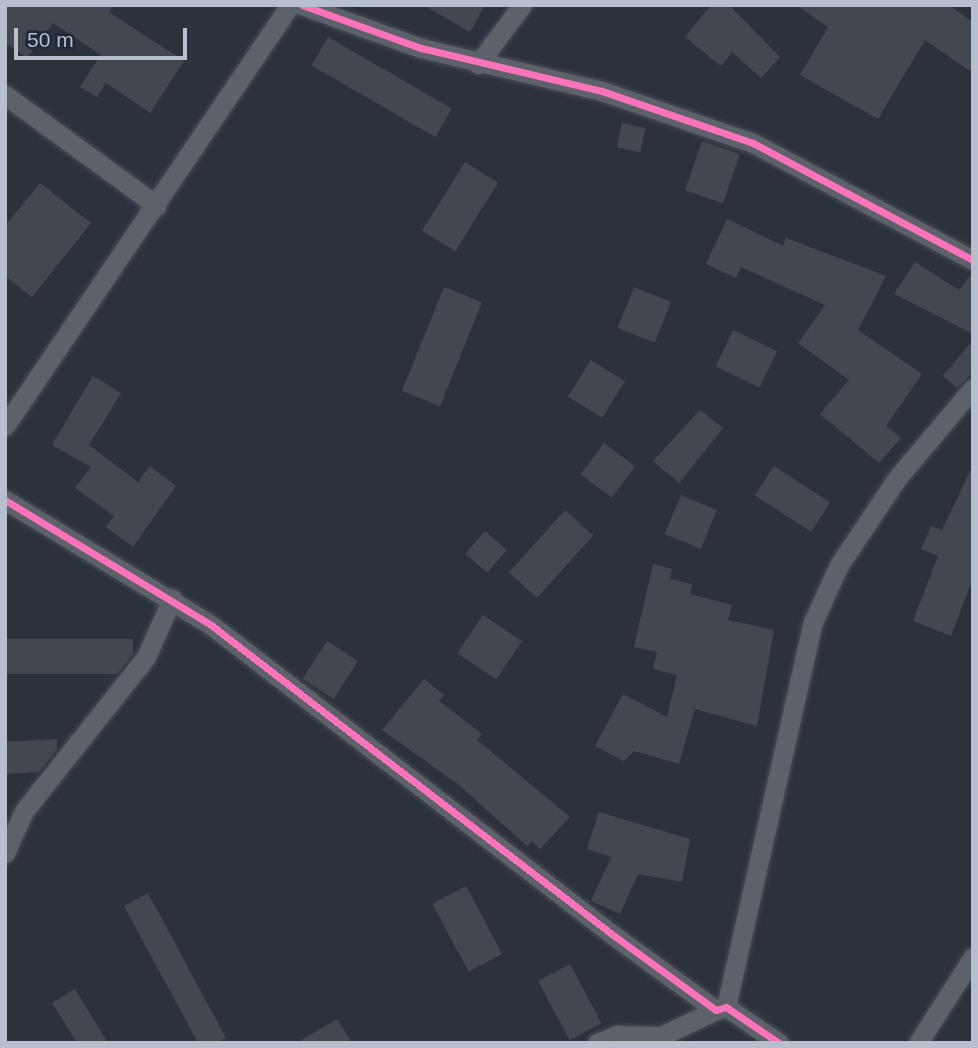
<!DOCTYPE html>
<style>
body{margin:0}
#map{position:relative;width:978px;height:1048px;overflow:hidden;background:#2c323c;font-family:Helvetica,sans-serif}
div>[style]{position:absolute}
.building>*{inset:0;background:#434850;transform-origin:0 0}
.roads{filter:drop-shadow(0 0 2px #484d54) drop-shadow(0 0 2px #484d54)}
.minor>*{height:19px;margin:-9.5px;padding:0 9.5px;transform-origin:9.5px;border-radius:9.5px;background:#5d6169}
.cycleway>*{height:7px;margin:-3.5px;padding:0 3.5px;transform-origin:3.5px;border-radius:3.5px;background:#fb73b8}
span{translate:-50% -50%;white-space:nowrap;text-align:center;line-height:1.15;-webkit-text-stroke:6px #1f2837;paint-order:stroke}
.frame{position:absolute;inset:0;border:7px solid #b7becc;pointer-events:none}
.scale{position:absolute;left:14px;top:28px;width:173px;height:32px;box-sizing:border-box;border:4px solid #b7becc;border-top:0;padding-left:9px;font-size:21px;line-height:24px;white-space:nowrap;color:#b7becc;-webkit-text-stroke:5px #1f2837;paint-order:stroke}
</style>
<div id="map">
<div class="building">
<i style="clip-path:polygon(5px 5px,114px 5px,109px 12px,184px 61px,150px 113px,106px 83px,97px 97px,80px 87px,101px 55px,53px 23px,27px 58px,5px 43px)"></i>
<i style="clip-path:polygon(423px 5px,485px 5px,470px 32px)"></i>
<i style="clip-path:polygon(711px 5px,729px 5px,780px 57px,761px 78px,732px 52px,721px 66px,685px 37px)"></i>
<i style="clip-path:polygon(796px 5px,948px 5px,973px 22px,973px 73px,925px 40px,878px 119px,800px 75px,828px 27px)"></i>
<i style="left:328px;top:37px;width:143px;height:33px;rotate:30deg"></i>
<i style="left:622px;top:123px;width:24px;height:25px;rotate:12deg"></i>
<i style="left:702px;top:141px;width:40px;height:52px;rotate:19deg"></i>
<i style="left:465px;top:162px;width:39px;height:81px;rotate:32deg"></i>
<i style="clip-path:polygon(40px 183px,91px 223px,32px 297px,5px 276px,5px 226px)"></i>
<i style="clip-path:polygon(727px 219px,783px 246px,786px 238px,886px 276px,858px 330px,922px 374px,886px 426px,901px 438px,879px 463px,820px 414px,849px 380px,798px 343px,825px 305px,741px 267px,736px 278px,706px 264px)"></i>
<i style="clip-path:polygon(915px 262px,959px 290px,973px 272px,973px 334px,894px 294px)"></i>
<i style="left:444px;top:287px;width:41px;height:112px;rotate:22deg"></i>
<i style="left:634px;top:287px;width:40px;height:44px;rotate:22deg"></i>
<i style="left:733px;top:330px;width:49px;height:40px;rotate:26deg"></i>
<i style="clip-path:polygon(973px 340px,973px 372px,957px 388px,943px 376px)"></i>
<i style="left:591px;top:360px;width:40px;height:43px;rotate:32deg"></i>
<i style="clip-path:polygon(93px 376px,121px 393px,89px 445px,138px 482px,150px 466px,176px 486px,133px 547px,106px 527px,114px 516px,75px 488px,91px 467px,52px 445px)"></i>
<i style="clip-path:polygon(700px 410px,723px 428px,679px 483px,653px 461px)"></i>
<i style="left:604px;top:443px;width:39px;height:39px;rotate:37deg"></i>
<i style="clip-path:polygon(973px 465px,973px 578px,951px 636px,913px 621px,938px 556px,921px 549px,931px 526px,942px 530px)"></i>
<i style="left:774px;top:466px;width:67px;height:35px;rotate:33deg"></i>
<i style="left:681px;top:495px;width:39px;height:42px;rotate:23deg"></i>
<i style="left:565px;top:510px;width:38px;height:84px;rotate:42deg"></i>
<i style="left:485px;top:531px;width:29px;height:30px;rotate:41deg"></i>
<i style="clip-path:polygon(653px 564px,672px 569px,670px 579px,692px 584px,690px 594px,732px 605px,728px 620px,774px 630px,757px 726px,695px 709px,679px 764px,634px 751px,624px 761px,595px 746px,623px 694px,667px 717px,677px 675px,653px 669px,657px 652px,634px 647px)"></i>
<i style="left:483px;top:615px;width:47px;height:46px;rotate:34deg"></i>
<i style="clip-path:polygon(5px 639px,133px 639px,133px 654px,117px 674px,5px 674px)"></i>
<i style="left:327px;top:641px;width:37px;height:45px;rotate:33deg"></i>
<i style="clip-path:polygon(424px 679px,444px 695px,439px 701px,482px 734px,477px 740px,570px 817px,540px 849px,532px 841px,527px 846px,459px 785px,382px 730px)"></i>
<i style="clip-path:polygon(57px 739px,57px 749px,39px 772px,5px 774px,5px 742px)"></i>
<i style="clip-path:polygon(599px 812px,690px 839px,682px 882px,638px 874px,620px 914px,591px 901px,611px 857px,587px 849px)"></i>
<i style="left:466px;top:886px;width:77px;height:38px;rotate:62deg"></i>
<i style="clip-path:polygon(148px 893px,226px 1038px,216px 1043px,198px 1043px,124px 906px)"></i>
<i style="left:570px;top:964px;width:67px;height:36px;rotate:62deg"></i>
<i style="clip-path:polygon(75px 989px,108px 1043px,77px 1043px,52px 1003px)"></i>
<i style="clip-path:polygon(337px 1019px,352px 1043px,297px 1043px)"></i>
</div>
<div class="roads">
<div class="minor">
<i style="left:302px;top:5px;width:127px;rotate:19.9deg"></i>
<i style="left:421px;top:48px;width:186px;rotate:13.4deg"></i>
<i style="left:602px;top:91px;width:160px;rotate:19deg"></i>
<i style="left:753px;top:143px;width:249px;rotate:28deg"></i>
<i style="left:478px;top:64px;width:74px;rotate:-53.3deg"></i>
<i style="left:5px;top:95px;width:188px;rotate:36.1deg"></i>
<i style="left:5px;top:426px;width:508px;rotate:-55.9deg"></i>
<i style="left:5px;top:500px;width:241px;rotate:31.2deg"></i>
<i style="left:211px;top:625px;width:508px;rotate:37.64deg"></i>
<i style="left:613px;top:935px;width:127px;rotate:36.1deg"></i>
<i style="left:716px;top:1010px;width:10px;rotate:-17deg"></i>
<i style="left:726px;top:1007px;width:64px;rotate:34.2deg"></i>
<i style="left:5px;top:853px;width:46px;rotate:-65.7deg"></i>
<i style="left:24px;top:811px;width:196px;rotate:-51.6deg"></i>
<i style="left:146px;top:657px;width:64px;rotate:-65.9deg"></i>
<i style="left:726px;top:1007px;width:395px;rotate:-77.3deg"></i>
<i style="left:813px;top:622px;width:63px;rotate:-65.5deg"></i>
<i style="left:839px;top:565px;width:106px;rotate:-56.2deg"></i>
<i style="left:898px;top:477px;width:116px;rotate:-49.9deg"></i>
<i style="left:597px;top:1043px;width:22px;rotate:-22deg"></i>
<i style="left:617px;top:1035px;width:44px;rotate:1.3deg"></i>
<i style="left:661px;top:1036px;width:61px;rotate:-25.3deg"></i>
<i style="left:918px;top:1043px;width:102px;rotate:-57.4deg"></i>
</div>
</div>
<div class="cycleway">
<i style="left:302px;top:5px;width:127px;rotate:19.9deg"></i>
<i style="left:421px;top:48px;width:186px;rotate:13.4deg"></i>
<i style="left:602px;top:91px;width:160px;rotate:19deg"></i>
<i style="left:753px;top:143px;width:249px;rotate:28deg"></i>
<i style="left:5px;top:500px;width:241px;rotate:31.2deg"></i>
<i style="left:211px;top:625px;width:508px;rotate:37.64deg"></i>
<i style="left:613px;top:935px;width:127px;rotate:36.1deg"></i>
<i style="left:716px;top:1010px;width:10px;rotate:-17deg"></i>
<i style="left:726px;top:1007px;width:64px;rotate:34.2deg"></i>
</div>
<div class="frame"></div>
<div class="scale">50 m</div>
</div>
